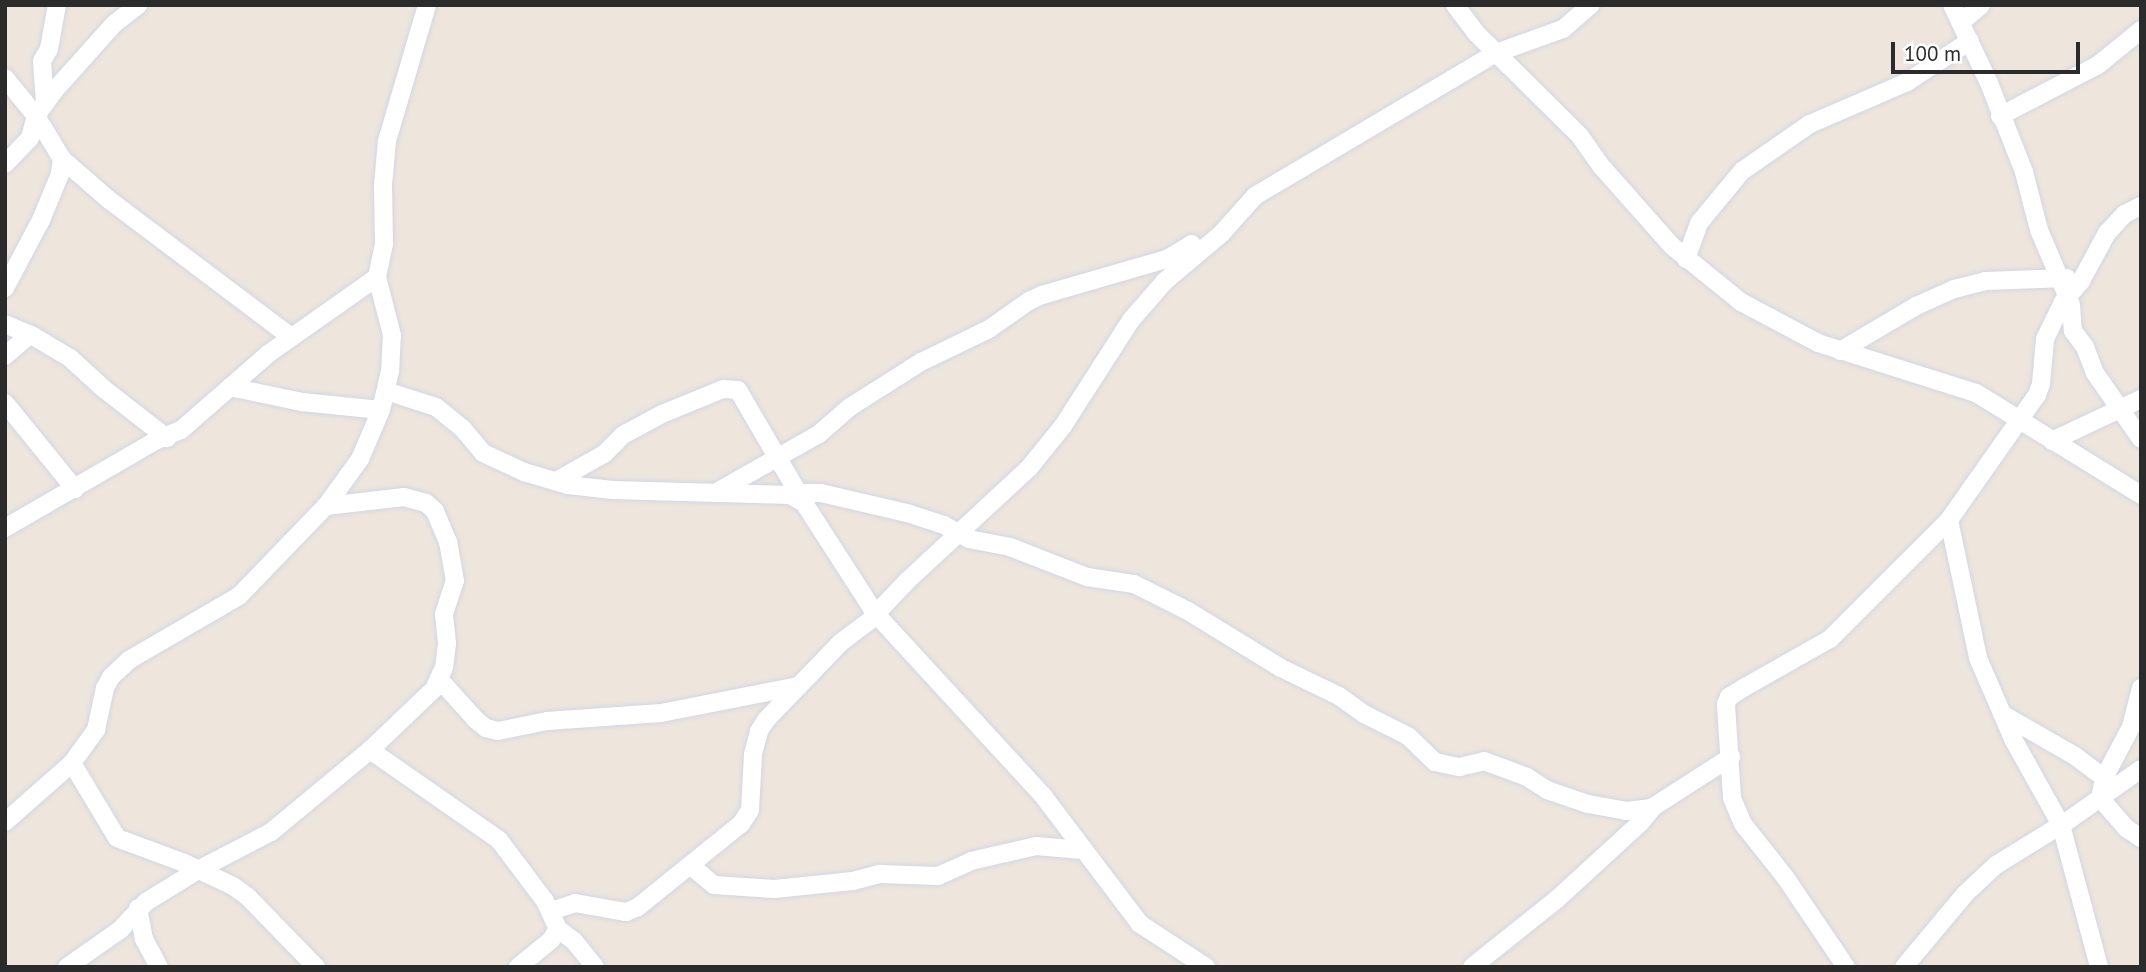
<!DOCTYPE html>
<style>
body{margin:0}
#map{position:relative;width:2146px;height:972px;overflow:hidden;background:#eee6dc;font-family:"PT Sans",sans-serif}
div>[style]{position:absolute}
.roads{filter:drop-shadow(0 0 2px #d1d6e5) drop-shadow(0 0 2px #d1d6e5)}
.minor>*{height:18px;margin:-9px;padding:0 9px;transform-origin:9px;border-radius:9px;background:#fff}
span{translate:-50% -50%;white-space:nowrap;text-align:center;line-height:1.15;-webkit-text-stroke:5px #fff;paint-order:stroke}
.frame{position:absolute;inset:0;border:7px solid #2b2b2b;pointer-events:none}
.scale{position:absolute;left:1891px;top:42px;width:189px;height:32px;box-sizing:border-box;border:4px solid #2b2b2b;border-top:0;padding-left:9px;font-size:21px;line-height:24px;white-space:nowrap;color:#2b2b2b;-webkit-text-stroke:5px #fff;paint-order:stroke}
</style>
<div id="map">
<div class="roads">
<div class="minor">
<i style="left:1455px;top:5px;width:34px;rotate:53deg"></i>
<i style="left:1475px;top:32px;width:148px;rotate:44.7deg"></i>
<i style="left:1580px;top:136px;width:38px;rotate:55deg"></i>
<i style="left:1602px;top:167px;width:106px;rotate:48.5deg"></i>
<i style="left:1672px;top:246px;width:89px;rotate:39.1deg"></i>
<i style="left:1741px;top:302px;width:87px;rotate:28deg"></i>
<i style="left:1818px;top:343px;width:166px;rotate:17.6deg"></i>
<i style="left:1976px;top:393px;width:194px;rotate:31.7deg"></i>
<i style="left:1952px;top:5px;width:86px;rotate:64.6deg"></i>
<i style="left:1989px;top:83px;width:96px;rotate:68.5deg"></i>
<i style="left:2024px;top:172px;width:60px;rotate:75.5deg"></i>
<i style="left:2039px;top:230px;width:82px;rotate:66.9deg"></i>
<i style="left:2071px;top:305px;width:26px;rotate:86deg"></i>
<i style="left:2073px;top:331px;width:20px;rotate:53deg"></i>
<i style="left:2085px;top:347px;width:28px;rotate:69deg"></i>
<i style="left:2095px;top:373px;width:80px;rotate:55.1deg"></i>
<i style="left:1961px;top:22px;width:26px;rotate:-40deg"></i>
<i style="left:5px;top:78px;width:49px;rotate:50.8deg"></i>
<i style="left:36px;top:116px;width:50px;rotate:58.8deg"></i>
<i style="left:62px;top:159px;width:15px;rotate:98deg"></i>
<i style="left:60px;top:174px;width:50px;rotate:112.4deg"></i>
<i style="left:41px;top:220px;width:77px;rotate:117.9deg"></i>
<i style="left:45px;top:103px;width:42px;rotate:-94.1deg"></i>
<i style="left:42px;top:61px;width:14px;rotate:-60deg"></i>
<i style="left:49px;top:49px;width:45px;rotate:-79.7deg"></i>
<i style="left:2000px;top:116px;width:110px;rotate:-27.5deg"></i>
<i style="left:2098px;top:65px;width:55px;rotate:-39.1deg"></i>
<i style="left:62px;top:159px;width:61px;rotate:41deg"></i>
<i style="left:108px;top:199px;width:229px;rotate:37deg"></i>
<i style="left:5px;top:164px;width:36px;rotate:-46deg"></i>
<i style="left:30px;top:138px;width:23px;rotate:-75deg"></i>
<i style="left:36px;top:116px;width:31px;rotate:-54deg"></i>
<i style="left:54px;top:91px;width:90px;rotate:-48.2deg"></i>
<i style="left:114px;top:24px;width:31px;rotate:-38deg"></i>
<i style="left:1686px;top:259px;width:38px;rotate:-70deg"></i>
<i style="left:1699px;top:223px;width:67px;rotate:-50.4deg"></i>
<i style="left:1742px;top:171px;width:83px;rotate:-34.7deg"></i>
<i style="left:1810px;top:124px;width:106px;rotate:-23.4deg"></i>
<i style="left:1907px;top:82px;width:75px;rotate:-33.1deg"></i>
<i style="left:5px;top:324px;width:30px;rotate:23deg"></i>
<i style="left:33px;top:336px;width:43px;rotate:30.7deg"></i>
<i style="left:70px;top:358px;width:46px;rotate:42.4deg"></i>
<i style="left:104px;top:389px;width:80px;rotate:37.9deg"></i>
<i style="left:1840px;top:351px;width:88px;rotate:-30.6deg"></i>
<i style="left:1916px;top:306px;width:42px;rotate:-24.1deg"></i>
<i style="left:1954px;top:289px;width:32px;rotate:-14deg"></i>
<i style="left:1985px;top:281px;width:82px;rotate:-2.1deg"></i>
<i style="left:5px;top:356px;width:33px;rotate:-41deg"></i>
<i style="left:230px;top:387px;width:74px;rotate:11.8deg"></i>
<i style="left:302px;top:402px;width:79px;rotate:5.8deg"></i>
<i style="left:386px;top:391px;width:52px;rotate:17.7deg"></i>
<i style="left:436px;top:407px;width:35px;rotate:39deg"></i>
<i style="left:463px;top:429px;width:31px;rotate:50deg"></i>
<i style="left:483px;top:453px;width:45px;rotate:24.9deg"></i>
<i style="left:524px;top:472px;width:46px;rotate:16.5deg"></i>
<i style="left:568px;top:485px;width:45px;rotate:6.3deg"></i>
<i style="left:613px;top:490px;width:177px;rotate:1.6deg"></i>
<i style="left:790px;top:495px;width:16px;rotate:30deg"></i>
<i style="left:5px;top:403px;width:111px;rotate:50.9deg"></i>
<i style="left:2052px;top:441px;width:98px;rotate:-25.3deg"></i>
<i style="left:556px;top:481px;width:55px;rotate:-29.4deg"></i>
<i style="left:604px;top:454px;width:27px;rotate:-45deg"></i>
<i style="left:623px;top:435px;width:44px;rotate:-28.3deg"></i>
<i style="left:662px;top:414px;width:66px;rotate:-22.3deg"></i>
<i style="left:723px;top:389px;width:15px;rotate:4deg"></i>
<i style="left:738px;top:390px;width:131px;rotate:59.7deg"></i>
<i style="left:804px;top:503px;width:131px;rotate:57.2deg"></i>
<i style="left:875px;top:613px;width:250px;rotate:47.4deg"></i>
<i style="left:1044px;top:797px;width:159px;rotate:52.9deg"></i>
<i style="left:1140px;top:924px;width:79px;rotate:33.1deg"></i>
<i style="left:715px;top:493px;width:120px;rotate:-29.6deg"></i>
<i style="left:819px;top:434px;width:41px;rotate:-41.1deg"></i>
<i style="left:850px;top:407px;width:84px;rotate:-32.4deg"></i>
<i style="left:921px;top:362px;width:76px;rotate:-25.9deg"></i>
<i style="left:989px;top:329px;width:49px;rotate:-35deg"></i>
<i style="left:1029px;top:301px;width:14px;rotate:-25deg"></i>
<i style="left:1042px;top:295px;width:130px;rotate:-16.1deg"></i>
<i style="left:1167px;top:259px;width:29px;rotate:-31deg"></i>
<i style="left:798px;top:493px;width:23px"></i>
<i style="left:821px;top:493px;width:88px;rotate:13.1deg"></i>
<i style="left:907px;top:513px;width:39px;rotate:18deg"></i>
<i style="left:944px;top:525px;width:29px;rotate:29deg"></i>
<i style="left:969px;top:539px;width:42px;rotate:11deg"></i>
<i style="left:1010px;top:547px;width:83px;rotate:21.3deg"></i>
<i style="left:1087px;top:577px;width:48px;rotate:8.5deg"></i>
<i style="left:1134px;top:584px;width:60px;rotate:26.6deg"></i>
<i style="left:1188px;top:611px;width:109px;rotate:31.5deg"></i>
<i style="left:1281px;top:668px;width:64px;rotate:25.8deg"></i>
<i style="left:1339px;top:696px;width:31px;rotate:36deg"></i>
<i style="left:1364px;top:714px;width:49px;rotate:26.6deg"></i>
<i style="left:1408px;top:736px;width:37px;rotate:44deg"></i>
<i style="left:1435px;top:762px;width:25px;rotate:12deg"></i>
<i style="left:1459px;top:767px;width:26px;rotate:-13deg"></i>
<i style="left:1484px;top:761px;width:46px;rotate:20.4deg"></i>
<i style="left:1527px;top:777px;width:24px;rotate:33deg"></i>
<i style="left:1547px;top:790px;width:43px;rotate:18.9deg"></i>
<i style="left:1588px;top:804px;width:39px;rotate:10deg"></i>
<i style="left:1626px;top:811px;width:26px;rotate:-7deg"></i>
<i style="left:1949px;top:520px;width:141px;rotate:78.1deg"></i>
<i style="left:1978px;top:658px;width:88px;rotate:66.6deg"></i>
<i style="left:2013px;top:739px;width:98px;rotate:60.8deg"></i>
<i style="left:2061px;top:825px;width:147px;rotate:75deg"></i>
<i style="left:5px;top:528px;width:176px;rotate:-30.1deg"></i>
<i style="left:157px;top:440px;width:26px;rotate:-23deg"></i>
<i style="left:181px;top:430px;width:116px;rotate:-41.1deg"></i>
<i style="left:268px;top:354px;width:133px;rotate:-35.2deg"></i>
<i style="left:377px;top:277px;width:34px;rotate:-78deg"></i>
<i style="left:384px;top:244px;width:59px;rotate:-91deg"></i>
<i style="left:383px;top:185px;width:44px;rotate:-84.8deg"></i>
<i style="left:387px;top:141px;width:142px;rotate:-73.6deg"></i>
<i style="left:439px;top:679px;width:55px;rotate:47.9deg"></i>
<i style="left:476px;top:720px;width:13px;rotate:39deg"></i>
<i style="left:486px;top:728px;width:12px;rotate:14deg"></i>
<i style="left:498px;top:731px;width:50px;rotate:-11.5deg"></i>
<i style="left:547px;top:721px;width:114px;rotate:-4deg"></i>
<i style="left:661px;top:713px;width:141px;rotate:-11.1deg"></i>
<i style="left:2141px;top:688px;width:40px;rotate:104.4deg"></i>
<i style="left:2131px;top:727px;width:58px;rotate:117.9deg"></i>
<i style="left:2104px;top:778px;width:20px;rotate:101deg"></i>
<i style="left:2100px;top:798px;width:40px;rotate:49deg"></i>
<i style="left:2126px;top:828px;width:18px;rotate:34deg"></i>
<i style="left:2002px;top:714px;width:84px;rotate:29.9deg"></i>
<i style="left:2075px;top:756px;width:36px;rotate:37deg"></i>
<i style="left:370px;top:750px;width:157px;rotate:34.9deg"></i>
<i style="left:499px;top:840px;width:76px;rotate:53deg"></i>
<i style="left:545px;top:901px;width:31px;rotate:65deg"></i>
<i style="left:558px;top:929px;width:13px;rotate:122deg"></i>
<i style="left:551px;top:940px;width:43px;rotate:140.7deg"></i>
<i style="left:72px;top:763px;width:87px;rotate:59deg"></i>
<i style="left:117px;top:838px;width:69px;rotate:20.3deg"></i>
<i style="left:182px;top:862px;width:56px;rotate:25.2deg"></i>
<i style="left:233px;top:886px;width:17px;rotate:36deg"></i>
<i style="left:247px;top:896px;width:99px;rotate:45.8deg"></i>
<i style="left:5px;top:822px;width:89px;rotate:-41.4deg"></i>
<i style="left:72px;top:763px;width:41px;rotate:-54deg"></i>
<i style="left:96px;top:730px;width:43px;rotate:-77.9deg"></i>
<i style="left:105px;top:688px;width:13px;rotate:-61deg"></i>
<i style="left:111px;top:677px;width:25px;rotate:-43deg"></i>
<i style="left:129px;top:660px;width:127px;rotate:-30.2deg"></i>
<i style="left:239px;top:596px;width:125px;rotate:-46deg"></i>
<i style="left:326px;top:506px;width:58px;rotate:-54.1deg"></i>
<i style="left:360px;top:459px;width:53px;rotate:-66.8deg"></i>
<i style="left:381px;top:410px;width:39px;rotate:-77deg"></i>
<i style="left:390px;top:372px;width:37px;rotate:-87deg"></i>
<i style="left:392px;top:335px;width:60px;rotate:-104.5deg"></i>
<i style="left:690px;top:865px;width:31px;rotate:40deg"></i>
<i style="left:714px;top:885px;width:60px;rotate:3.8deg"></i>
<i style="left:774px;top:889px;width:79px;rotate:-5.8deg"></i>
<i style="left:853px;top:881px;width:28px;rotate:-15deg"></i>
<i style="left:880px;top:874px;width:58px;rotate:2deg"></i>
<i style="left:938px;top:876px;width:36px;rotate:-24deg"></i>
<i style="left:971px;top:861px;width:67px;rotate:-13deg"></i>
<i style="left:1036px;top:846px;width:46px;rotate:5deg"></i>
<i style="left:138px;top:908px;width:32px;rotate:79deg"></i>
<i style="left:144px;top:939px;width:32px;rotate:62deg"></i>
<i style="left:551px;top:911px;width:25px;rotate:-18deg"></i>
<i style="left:575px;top:903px;width:52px;rotate:10deg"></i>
<i style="left:626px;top:912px;width:13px;rotate:-23deg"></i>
<i style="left:638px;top:907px;width:132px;rotate:-38.9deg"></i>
<i style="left:741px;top:824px;width:17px;rotate:-57deg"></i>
<i style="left:750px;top:810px;width:56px;rotate:-86.9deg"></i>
<i style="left:753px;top:754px;width:24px;rotate:-75deg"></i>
<i style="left:759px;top:731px;width:13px;rotate:-58deg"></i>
<i style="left:766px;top:720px;width:107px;rotate:-46.1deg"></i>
<i style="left:840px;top:643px;width:38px;rotate:-37deg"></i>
<i style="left:870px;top:620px;width:54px;rotate:-46.5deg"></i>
<i style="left:907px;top:581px;width:166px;rotate:-42.8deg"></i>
<i style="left:1029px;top:468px;width:54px;rotate:-51deg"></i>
<i style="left:1063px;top:426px;width:126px;rotate:-57.3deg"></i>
<i style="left:1131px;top:320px;width:52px;rotate:-48.9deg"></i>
<i style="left:1165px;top:281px;width:73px;rotate:-40deg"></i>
<i style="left:1221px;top:234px;width:51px;rotate:-48.2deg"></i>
<i style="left:1255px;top:196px;width:280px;rotate:-30.7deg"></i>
<i style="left:1496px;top:53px;width:71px;rotate:-19.7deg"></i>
<i style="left:1563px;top:29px;width:37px;rotate:-41deg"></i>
<i style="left:558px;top:929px;width:20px;rotate:37deg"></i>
<i style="left:574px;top:941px;width:33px;rotate:51deg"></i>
<i style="left:67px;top:967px;width:66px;rotate:-35.1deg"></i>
<i style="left:121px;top:929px;width:37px;rotate:-47deg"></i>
<i style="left:146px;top:902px;width:61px;rotate:-31.6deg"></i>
<i style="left:198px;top:870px;width:82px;rotate:-27.5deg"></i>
<i style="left:271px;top:832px;width:129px;rotate:-39.6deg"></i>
<i style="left:370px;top:750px;width:88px;rotate:-43.6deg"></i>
<i style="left:434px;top:689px;width:23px;rotate:-65deg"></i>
<i style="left:444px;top:668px;width:25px;rotate:-83deg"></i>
<i style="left:447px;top:643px;width:29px;rotate:-96deg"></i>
<i style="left:444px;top:614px;width:35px;rotate:-72deg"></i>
<i style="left:455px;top:581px;width:40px;rotate:-100deg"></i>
<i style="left:448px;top:542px;width:34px;rotate:-113deg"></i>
<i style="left:435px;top:511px;width:12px;rotate:-138deg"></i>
<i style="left:426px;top:503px;width:23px;rotate:-165deg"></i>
<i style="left:404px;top:497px;width:79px;rotate:173.4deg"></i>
<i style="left:1472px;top:967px;width:107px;rotate:-38.6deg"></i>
<i style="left:1556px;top:900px;width:115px;rotate:-42.5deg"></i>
<i style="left:1641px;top:822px;width:19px;rotate:-51deg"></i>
<i style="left:1653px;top:807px;width:93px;rotate:-32.7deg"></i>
<i style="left:1846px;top:967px;width:109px;rotate:-124.1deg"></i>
<i style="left:1785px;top:877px;width:68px;rotate:-128.4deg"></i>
<i style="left:1743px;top:824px;width:28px;rotate:-113deg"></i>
<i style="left:1732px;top:798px;width:94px;rotate:-93.7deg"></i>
<i style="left:1726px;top:704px;width:8px;rotate:-67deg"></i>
<i style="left:1729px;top:697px;width:19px;rotate:-32deg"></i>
<i style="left:1745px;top:687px;width:98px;rotate:-29.5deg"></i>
<i style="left:1830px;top:639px;width:168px;rotate:-45deg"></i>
<i style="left:1949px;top:520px;width:153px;rotate:-54.9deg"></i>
<i style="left:2037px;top:395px;width:12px;rotate:-70deg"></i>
<i style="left:2041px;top:384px;width:45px;rotate:-84.9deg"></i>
<i style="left:2045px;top:339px;width:41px;rotate:-64.1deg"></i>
<i style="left:2063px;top:302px;width:28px;rotate:-49deg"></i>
<i style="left:2081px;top:281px;width:55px;rotate:-61.6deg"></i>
<i style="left:2107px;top:233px;width:26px;rotate:-47deg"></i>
<i style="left:2125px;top:214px;width:18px;rotate:-27deg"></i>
<i style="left:1904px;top:967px;width:95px;rotate:-50.1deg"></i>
<i style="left:1965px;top:894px;width:42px;rotate:-43.1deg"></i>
<i style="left:1996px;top:865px;width:86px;rotate:-31.7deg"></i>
<i style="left:2069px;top:820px;width:88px;rotate:-35.3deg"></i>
</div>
</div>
<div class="frame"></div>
<div class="scale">100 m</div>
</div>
